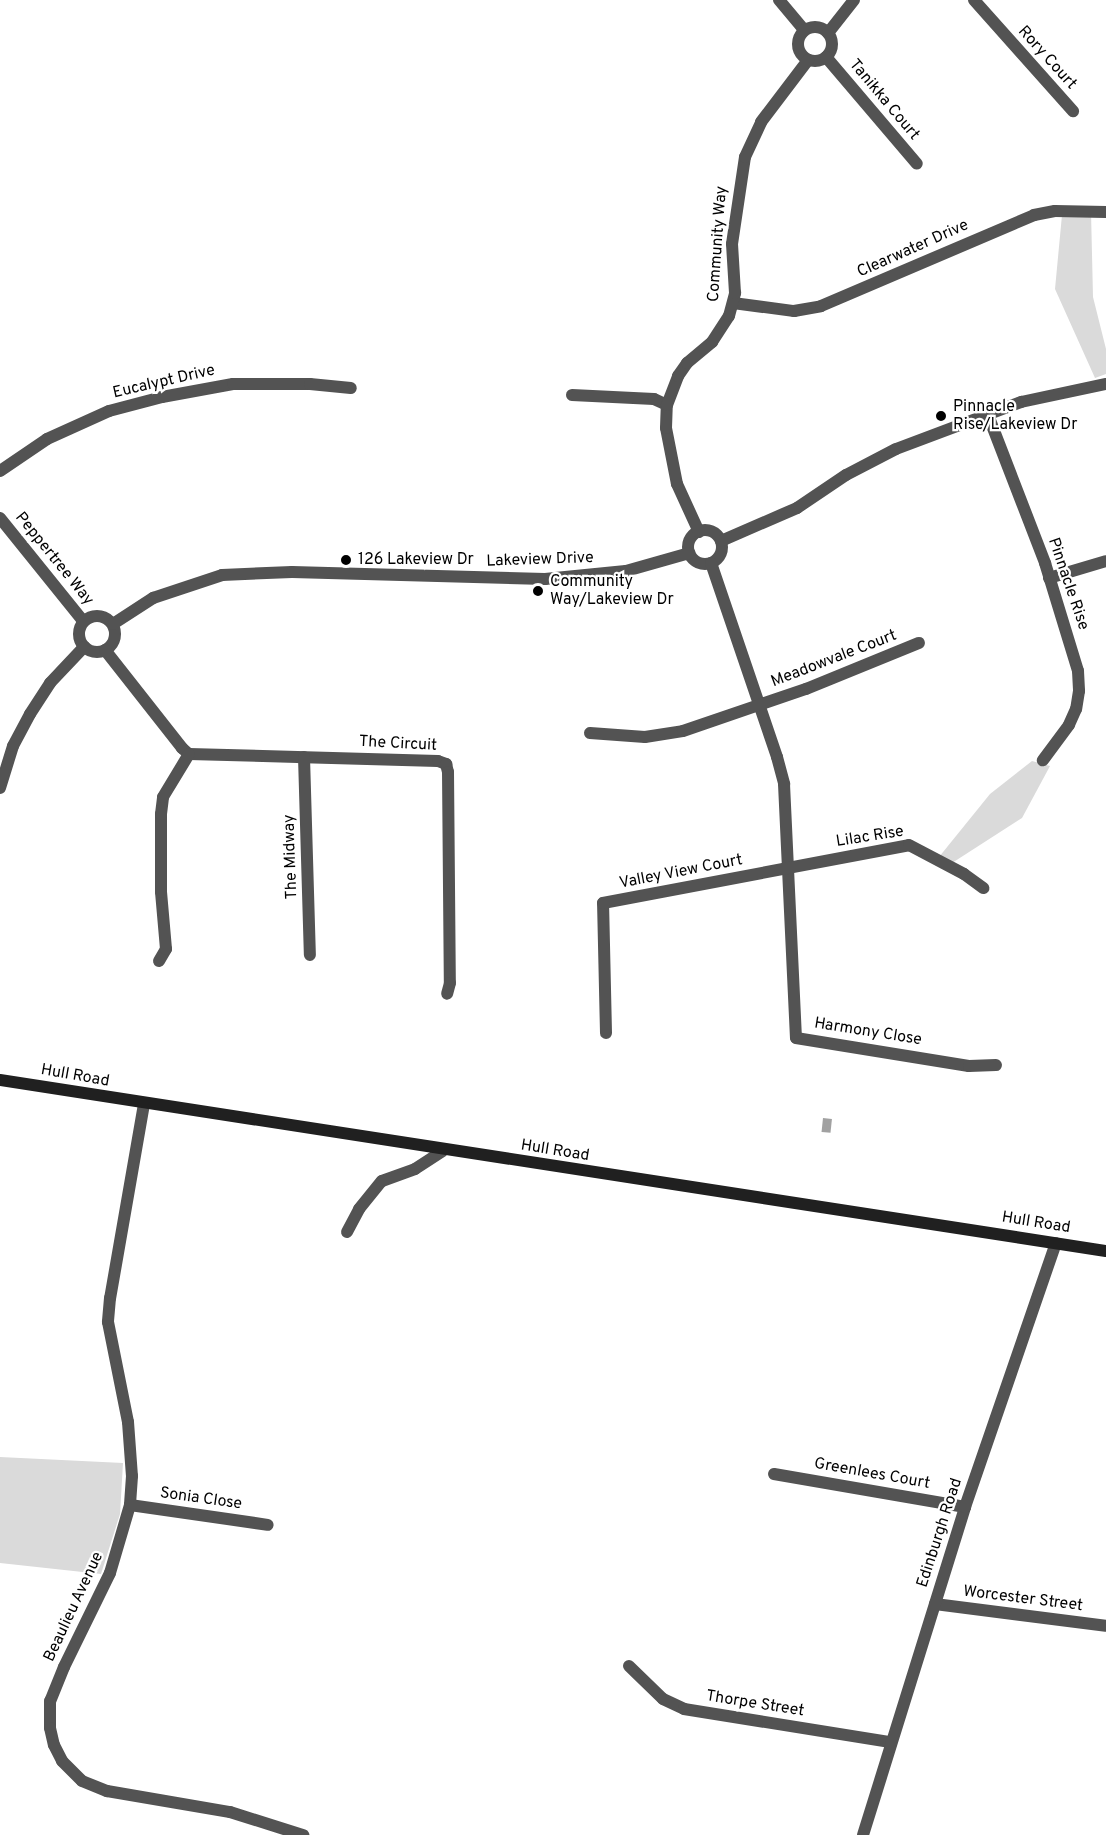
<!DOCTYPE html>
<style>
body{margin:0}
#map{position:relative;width:1106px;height:1835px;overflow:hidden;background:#fff;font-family:Overpass,sans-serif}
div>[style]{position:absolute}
.green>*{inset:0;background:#dadada}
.water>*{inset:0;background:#a1a1a1;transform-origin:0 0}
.minor>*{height:12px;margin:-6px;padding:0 6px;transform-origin:6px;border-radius:6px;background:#535353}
.minor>.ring{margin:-6px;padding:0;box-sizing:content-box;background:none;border:12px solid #535353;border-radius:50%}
.secondary>*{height:12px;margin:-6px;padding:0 6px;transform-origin:6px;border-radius:6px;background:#202020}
.dots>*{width:16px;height:16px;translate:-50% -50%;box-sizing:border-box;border:3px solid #fff;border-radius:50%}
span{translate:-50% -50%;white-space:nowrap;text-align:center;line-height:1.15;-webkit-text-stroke:4.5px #fff;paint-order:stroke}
.street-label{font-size:16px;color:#000}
.poi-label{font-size:16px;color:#000}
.left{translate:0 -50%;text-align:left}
</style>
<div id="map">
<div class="green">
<i style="clip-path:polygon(1091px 211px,1093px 297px,1106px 349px,1106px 374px,1095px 378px,1055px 289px,1062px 215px)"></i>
<i style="clip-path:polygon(1032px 761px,1050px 766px,1022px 818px,952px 863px,939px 857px,990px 794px)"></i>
<i style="clip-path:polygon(0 1457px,123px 1463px,120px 1514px,101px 1574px,0 1563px)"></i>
</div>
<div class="water">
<i style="left:823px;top:1118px;width:9px;height:14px;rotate:6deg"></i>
</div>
<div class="minor">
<i style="left:779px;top:0;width:39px;rotate:50deg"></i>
<i style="left:974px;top:0;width:149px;rotate:48.3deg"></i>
<i class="ring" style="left:798px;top:27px;width:22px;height:22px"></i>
<i style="left:828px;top:33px;width:42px;rotate:-51.8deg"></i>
<i style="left:826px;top:57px;width:140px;rotate:49.6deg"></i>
<i style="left:733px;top:303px;width:62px;rotate:7.5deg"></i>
<i style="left:794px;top:311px;width:27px;rotate:-10deg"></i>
<i style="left:821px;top:306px;width:232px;rotate:-23.1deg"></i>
<i style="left:1034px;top:215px;width:21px;rotate:-11deg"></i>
<i style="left:1055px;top:211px;width:51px;rotate:1.1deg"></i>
<i style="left:572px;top:395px;width:82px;rotate:2.8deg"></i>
<i style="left:654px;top:399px;width:14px;rotate:25deg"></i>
<i style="left:988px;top:415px;width:159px;rotate:68.9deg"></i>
<i style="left:1045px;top:563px;width:113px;rotate:73deg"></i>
<i style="left:1078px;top:671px;width:20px;rotate:87deg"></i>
<i style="left:1079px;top:691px;width:18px;rotate:99deg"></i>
<i style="left:1076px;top:709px;width:17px;rotate:114deg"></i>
<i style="left:1069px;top:725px;width:44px;rotate:126.6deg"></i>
<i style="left:0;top:471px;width:57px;rotate:-34.2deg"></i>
<i style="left:47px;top:439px;width:68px;rotate:-24.3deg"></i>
<i style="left:109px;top:411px;width:55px;rotate:-14.8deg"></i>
<i style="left:162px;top:397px;width:72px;rotate:-10.4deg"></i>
<i style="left:233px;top:384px;width:77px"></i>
<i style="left:310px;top:384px;width:41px;rotate:5.6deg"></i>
<i style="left:0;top:518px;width:132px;rotate:51.1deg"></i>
<i class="ring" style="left:688px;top:530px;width:22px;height:22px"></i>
<i style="left:699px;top:532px;width:53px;rotate:-114.6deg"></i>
<i style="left:677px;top:484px;width:57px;rotate:-101.1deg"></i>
<i style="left:666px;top:428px;width:23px;rotate:-88deg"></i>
<i style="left:667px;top:405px;width:31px;rotate:-69deg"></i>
<i style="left:678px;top:376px;width:16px;rotate:-55deg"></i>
<i style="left:687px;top:363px;width:33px;rotate:-40deg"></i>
<i style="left:712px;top:342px;width:31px;rotate:-57deg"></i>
<i style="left:729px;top:316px;width:24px;rotate:-75deg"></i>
<i style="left:735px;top:293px;width:49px;rotate:-93.5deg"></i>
<i style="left:732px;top:244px;width:88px;rotate:-81.5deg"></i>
<i style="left:745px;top:157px;width:38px;rotate:-65deg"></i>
<i style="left:761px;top:122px;width:78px;rotate:-52.8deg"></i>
<i style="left:721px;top:541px;width:83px;rotate:-23.5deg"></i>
<i style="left:797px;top:508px;width:59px;rotate:-34deg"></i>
<i style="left:846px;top:475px;width:56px;rotate:-27.5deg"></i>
<i style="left:896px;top:449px;width:134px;rotate:-20.6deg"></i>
<i style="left:1021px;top:402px;width:87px;rotate:-12deg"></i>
<i style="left:711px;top:563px;width:205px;rotate:71.2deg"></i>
<i style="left:777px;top:757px;width:28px;rotate:75deg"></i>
<i style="left:784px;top:784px;width:254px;rotate:87.3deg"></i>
<i style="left:796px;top:1038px;width:175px;rotate:9.2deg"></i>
<i style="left:969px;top:1066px;width:27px;rotate:-2deg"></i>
<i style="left:1049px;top:578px;width:59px;rotate:-16.6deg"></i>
<i class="ring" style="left:79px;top:616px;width:24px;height:24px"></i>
<i style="left:113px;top:624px;width:48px;rotate:-33deg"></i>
<i style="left:153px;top:598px;width:73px;rotate:-18.4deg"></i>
<i style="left:222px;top:575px;width:70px;rotate:-2.5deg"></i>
<i style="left:292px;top:572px;width:253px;rotate:1.6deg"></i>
<i style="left:545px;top:579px;width:81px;rotate:-5.6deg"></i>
<i style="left:626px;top:571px;width:66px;rotate:-15.9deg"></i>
<i style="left:105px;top:650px;width:125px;rotate:51.8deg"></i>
<i style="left:182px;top:748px;width:9px;rotate:41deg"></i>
<i style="left:189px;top:754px;width:249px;rotate:1.6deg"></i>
<i style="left:438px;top:761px;width:9px;rotate:21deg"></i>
<i style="left:446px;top:764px;width:8px;rotate:76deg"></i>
<i style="left:448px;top:772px;width:211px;rotate:89.5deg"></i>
<i style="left:450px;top:983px;width:11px;rotate:105deg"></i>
<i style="left:590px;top:733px;width:55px;rotate:4.2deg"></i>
<i style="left:645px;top:737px;width:38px;rotate:-9deg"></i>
<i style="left:683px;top:731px;width:130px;rotate:-18.9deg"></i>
<i style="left:806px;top:689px;width:122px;rotate:-22.2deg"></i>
<i style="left:304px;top:757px;width:198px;rotate:88.3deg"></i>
<i style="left:0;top:788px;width:44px;rotate:-72.8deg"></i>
<i style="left:13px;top:746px;width:36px;rotate:-62deg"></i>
<i style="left:30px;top:714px;width:37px;rotate:-57deg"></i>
<i style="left:50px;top:683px;width:50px;rotate:-46.6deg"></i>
<i style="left:159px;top:961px;width:14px;rotate:-60deg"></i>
<i style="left:166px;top:949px;width:57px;rotate:-95deg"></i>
<i style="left:161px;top:892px;width:78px;rotate:-90deg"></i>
<i style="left:161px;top:814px;width:17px;rotate:-83deg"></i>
<i style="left:163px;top:797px;width:50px;rotate:-58.8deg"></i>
<i style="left:606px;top:1033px;width:130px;rotate:-91.3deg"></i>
<i style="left:603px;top:903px;width:311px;rotate:-10.7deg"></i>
<i style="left:909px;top:845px;width:62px;rotate:27.8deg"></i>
<i style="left:964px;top:874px;width:24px;rotate:36deg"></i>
<i style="left:144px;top:1104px;width:197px;rotate:99.9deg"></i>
<i style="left:110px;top:1298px;width:24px;rotate:95deg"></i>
<i style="left:108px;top:1322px;width:102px;rotate:78.7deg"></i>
<i style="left:128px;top:1422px;width:54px;rotate:85.8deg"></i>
<i style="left:132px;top:1476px;width:29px;rotate:94deg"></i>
<i style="left:130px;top:1505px;width:71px;rotate:106.4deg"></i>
<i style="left:110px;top:1573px;width:105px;rotate:116.1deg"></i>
<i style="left:64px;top:1667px;width:37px;rotate:112deg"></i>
<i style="left:50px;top:1701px;width:27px;rotate:90deg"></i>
<i style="left:50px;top:1728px;width:17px;rotate:77deg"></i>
<i style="left:54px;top:1745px;width:18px;rotate:63deg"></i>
<i style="left:62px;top:1761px;width:28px;rotate:45deg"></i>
<i style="left:82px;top:1781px;width:27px;rotate:22deg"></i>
<i style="left:107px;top:1791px;width:125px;rotate:9.7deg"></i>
<i style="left:230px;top:1812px;width:77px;rotate:17.5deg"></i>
<i style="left:347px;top:1232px;width:26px;rotate:-62deg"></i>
<i style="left:359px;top:1209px;width:36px;rotate:-51deg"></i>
<i style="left:382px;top:1181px;width:35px;rotate:-20deg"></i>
<i style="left:415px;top:1169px;width:33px;rotate:-33deg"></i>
<i style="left:774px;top:1474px;width:194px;rotate:9.8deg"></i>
<i style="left:130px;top:1505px;width:139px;rotate:8.2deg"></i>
<i style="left:935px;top:1604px;width:172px;rotate:7.3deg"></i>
<i style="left:629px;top:1666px;width:47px;rotate:44.1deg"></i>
<i style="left:663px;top:1699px;width:23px;rotate:25deg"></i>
<i style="left:684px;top:1709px;width:209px;rotate:9.1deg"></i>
<i style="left:863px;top:1835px;width:343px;rotate:-72.7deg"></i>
<i style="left:965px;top:1507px;width:279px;rotate:-71deg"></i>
</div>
<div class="secondary">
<i style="left:0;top:1080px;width:1119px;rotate:8.79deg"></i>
</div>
<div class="dots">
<i style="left:941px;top:416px;background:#000"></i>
<i style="left:346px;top:560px;background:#000"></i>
<i style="left:538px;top:591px;background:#000"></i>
</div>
<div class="street-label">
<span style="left:1047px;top:58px;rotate:48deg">Rory Court</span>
<span style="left:884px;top:100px;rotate:50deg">Tanikka Court</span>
<span style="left:718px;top:244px;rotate:-86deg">Community Way</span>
<span style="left:913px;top:249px;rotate:-24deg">Clearwater Drive</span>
<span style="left:164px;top:382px;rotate:-13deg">Eucalypt Drive</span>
<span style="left:54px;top:559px;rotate:51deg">Peppertree Way</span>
<span style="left:540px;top:560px;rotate:-2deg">Lakeview Drive</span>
<span style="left:1068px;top:584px;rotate:71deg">Pinnacle Rise</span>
<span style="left:834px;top:659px;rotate:-21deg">Meadowvale Court</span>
<span style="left:398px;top:744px;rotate:3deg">The Circuit</span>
<span style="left:870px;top:837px;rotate:-9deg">Lilac Rise</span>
<span style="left:291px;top:857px;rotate:-92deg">The Midway</span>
<span style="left:681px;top:872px;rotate:-11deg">Valley View Court</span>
<span style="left:868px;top:1032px;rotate:9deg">Harmony Close</span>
<span style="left:75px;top:1076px;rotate:10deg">Hull Road</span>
<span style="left:555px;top:1151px;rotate:9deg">Hull Road</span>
<span style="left:1036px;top:1223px;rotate:9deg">Hull Road</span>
<span style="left:872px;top:1474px;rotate:10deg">Greenlees Court</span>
<span style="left:201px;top:1499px;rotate:8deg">Sonia Close</span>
<span style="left:940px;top:1533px;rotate:-72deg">Edinburgh Road</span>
<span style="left:1023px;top:1599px;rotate:7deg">Worcester Street</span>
<span style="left:74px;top:1607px;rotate:-65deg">Beaulieu Avenue</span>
<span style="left:755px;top:1704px;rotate:9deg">Thorpe Street</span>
</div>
<div class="poi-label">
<span class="left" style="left:953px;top:416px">Pinnacle<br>Rise/Lakeview Dr</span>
<span class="left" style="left:358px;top:560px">126 Lakeview Dr</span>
<span class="left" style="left:550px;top:591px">Community<br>Way/Lakeview Dr</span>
</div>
</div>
